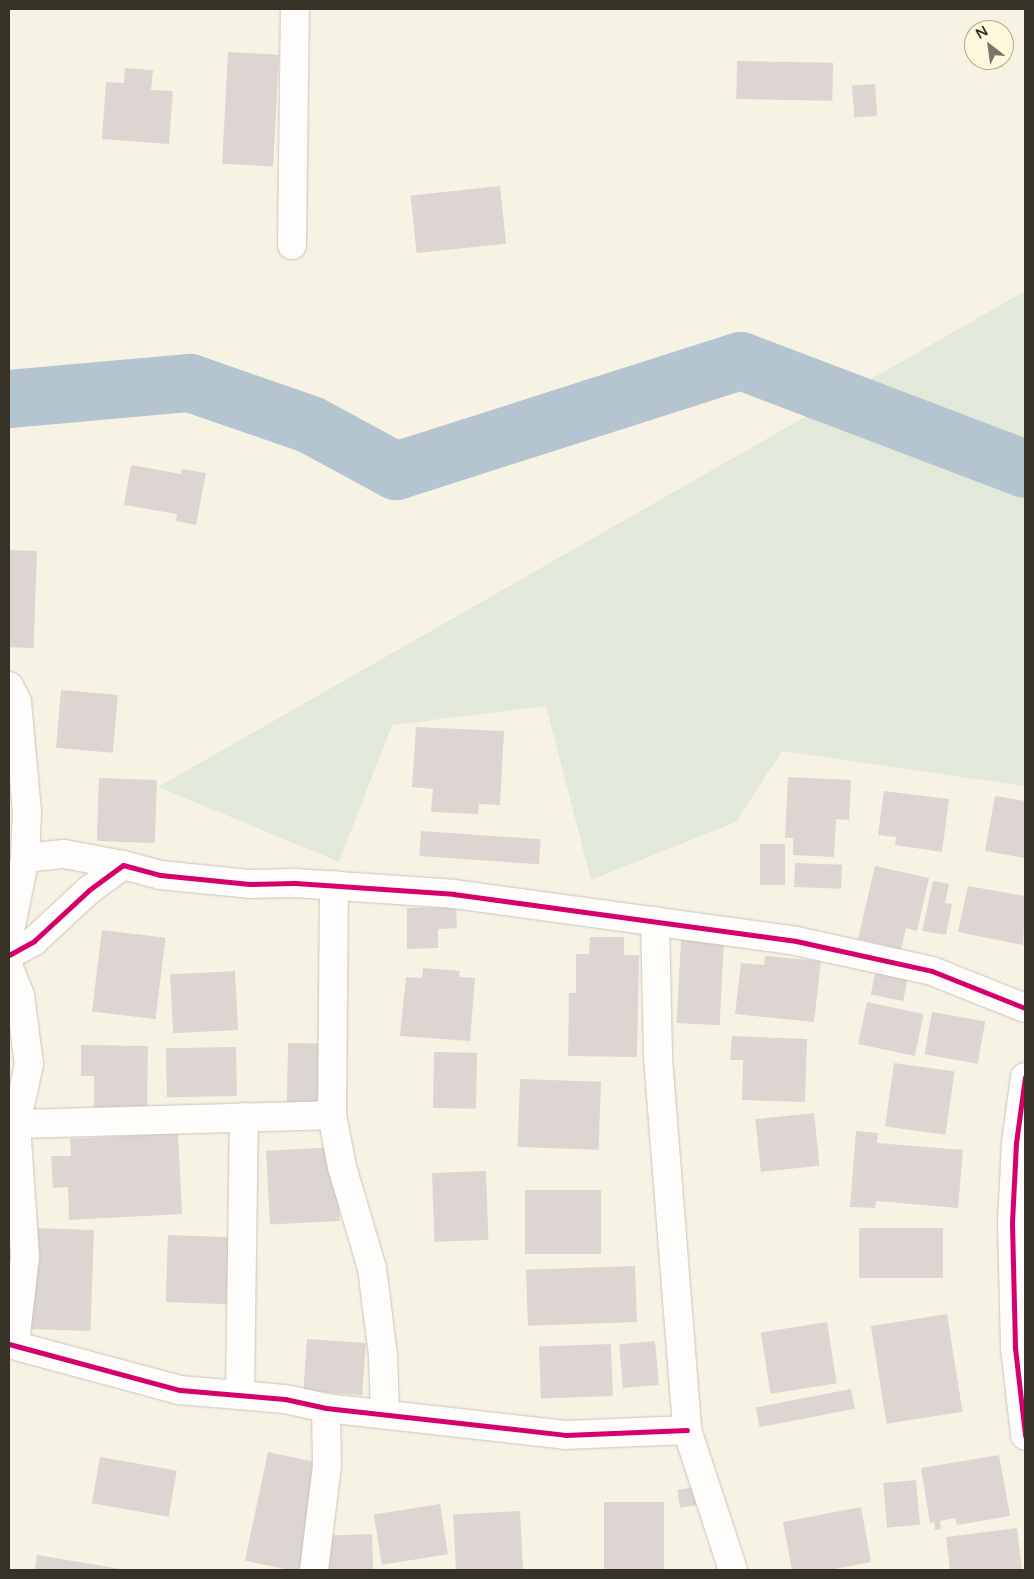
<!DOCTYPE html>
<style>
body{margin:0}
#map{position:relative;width:1034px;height:1579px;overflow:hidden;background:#f7f3e4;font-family:"Varela Round",sans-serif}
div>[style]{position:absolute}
.green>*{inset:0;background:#e3e9da}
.river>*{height:58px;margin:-29px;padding:0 29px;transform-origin:29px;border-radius:29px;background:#b4c5cf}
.building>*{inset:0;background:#dcd5d1;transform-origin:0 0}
.roads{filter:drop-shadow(0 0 1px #c8c4b9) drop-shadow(0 0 1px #c8c4b9)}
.street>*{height:28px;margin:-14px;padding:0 14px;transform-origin:14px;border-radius:14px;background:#fefdfb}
.cycleway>*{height:5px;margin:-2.5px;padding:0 2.5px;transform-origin:2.5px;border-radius:2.5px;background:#d6006c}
span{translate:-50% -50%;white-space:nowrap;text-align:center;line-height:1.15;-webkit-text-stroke:5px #fff7dc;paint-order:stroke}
.frame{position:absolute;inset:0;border:10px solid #363228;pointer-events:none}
.north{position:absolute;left:964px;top:20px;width:50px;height:50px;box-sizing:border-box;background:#fff7dc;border:1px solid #afa894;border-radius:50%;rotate:330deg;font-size:14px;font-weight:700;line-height:20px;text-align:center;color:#363228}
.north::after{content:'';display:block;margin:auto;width:18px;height:22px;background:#7a766a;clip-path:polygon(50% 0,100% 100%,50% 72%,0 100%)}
</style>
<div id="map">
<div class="green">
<i style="clip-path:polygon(1025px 291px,1025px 786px,782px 751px,736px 822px,591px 880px,546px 706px,392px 725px,339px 862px,158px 787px)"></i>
</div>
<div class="river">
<i style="left:9px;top:399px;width:182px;rotate:-5.1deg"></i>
<i style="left:190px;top:383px;width:128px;rotate:19.1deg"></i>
<i style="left:311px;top:425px;width:97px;rotate:28.4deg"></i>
<i style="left:396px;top:471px;width:362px;rotate:-17.7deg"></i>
<i style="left:741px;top:361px;width:304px;rotate:20.8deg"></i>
</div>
<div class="building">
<i style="left:228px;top:52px;width:51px;height:112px;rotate:3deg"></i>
<i style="left:737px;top:61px;width:96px;height:38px;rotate:1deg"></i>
<i style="clip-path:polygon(125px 68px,153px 70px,151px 90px,173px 91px,169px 144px,102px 139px,106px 82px,124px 83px)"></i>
<i style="left:875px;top:84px;width:32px;height:23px;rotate:86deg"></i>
<i style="left:500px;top:186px;width:58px;height:90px;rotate:84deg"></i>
<i style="clip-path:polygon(131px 465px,181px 474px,182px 469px,206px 473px,196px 525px,176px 521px,177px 514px,124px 505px)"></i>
<i style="left:9px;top:550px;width:28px;height:97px;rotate:2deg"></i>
<i style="left:61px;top:690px;width:57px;height:58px;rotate:5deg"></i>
<i style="clip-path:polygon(416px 727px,504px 731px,500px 805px,479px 804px,478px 814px,431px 812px,433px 789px,412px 787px)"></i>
<i style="clip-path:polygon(788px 777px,851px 780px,849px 820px,836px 819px,834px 857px,793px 855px,793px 838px,785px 838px)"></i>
<i style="left:99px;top:778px;width:58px;height:63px;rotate:2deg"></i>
<i style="clip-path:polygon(884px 791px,949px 799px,942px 852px,895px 845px,896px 837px,878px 835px)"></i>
<i style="clip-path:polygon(995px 796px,1025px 801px,1025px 858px,985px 851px)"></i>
<i style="left:421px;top:831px;width:120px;height:25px;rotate:4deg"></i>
<i style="left:760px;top:844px;width:25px;height:41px"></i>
<i style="left:795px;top:863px;width:47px;height:24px;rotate:2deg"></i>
<i style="clip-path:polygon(875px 866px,929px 878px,917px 931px,906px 928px,901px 949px,858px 939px)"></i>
<i style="clip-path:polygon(933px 881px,949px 884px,945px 903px,952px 904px,946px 935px,922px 931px)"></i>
<i style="clip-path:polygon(968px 886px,1025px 896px,1023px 945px,958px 932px)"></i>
<i style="clip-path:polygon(456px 907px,457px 928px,438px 929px,438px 948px,407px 949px,407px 908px)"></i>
<i style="left:102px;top:930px;width:64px;height:82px;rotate:7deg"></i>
<i style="clip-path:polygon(590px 937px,624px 937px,624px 955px,639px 955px,637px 1057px,568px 1056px,569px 993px,576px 993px,576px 954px,589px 954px)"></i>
<i style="left:681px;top:940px;width:43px;height:83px;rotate:3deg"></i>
<i style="clip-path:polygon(765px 956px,821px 961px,814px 1022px,735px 1014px,741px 963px,764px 965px)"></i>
<i style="clip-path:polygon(423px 968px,460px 971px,459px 977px,475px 978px,470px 1041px,400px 1036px,406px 977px,422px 978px)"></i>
<i style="left:235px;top:971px;width:59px;height:65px;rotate:87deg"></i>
<i style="left:875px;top:973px;width:33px;height:22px;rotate:11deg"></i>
<i style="left:867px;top:1002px;width:58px;height:43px;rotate:12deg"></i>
<i style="left:932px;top:1012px;width:54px;height:43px;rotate:10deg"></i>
<i style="clip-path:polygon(732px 1036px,807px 1039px,805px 1102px,742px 1100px,743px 1060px,730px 1060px)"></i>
<i style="left:288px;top:1043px;width:43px;height:63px;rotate:1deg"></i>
<i style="clip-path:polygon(81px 1045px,148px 1046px,147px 1114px,94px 1113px,94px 1076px,81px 1076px)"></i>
<i style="left:236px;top:1047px;width:49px;height:70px;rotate:89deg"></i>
<i style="left:434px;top:1052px;width:43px;height:56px;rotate:1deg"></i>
<i style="left:894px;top:1063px;width:61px;height:64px;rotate:8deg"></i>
<i style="left:520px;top:1079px;width:81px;height:68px;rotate:2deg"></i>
<i style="left:814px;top:1113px;width:53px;height:59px;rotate:84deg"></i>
<i style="clip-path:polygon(856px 1131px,878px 1133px,877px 1143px,963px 1150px,958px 1208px,876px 1201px,875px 1208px,850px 1207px)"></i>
<i style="clip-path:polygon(178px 1133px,182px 1214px,69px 1220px,68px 1187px,53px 1188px,51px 1156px,71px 1156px,70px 1139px)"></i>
<i style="left:336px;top:1147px;width:74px;height:70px;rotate:87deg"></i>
<i style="left:486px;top:1171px;width:69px;height:54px;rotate:88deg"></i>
<i style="left:601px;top:1190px;width:64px;height:76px;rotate:90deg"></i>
<i style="left:34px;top:1228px;width:60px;height:101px;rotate:2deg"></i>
<i style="left:859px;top:1228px;width:84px;height:50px"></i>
<i style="left:168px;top:1235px;width:70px;height:67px;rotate:2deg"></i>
<i style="clip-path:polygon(9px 1255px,10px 1255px,11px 1323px,9px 1323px)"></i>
<i style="left:635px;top:1266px;width:56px;height:109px;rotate:88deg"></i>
<i style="left:947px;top:1314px;width:99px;height:77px;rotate:81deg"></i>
<i style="left:827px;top:1322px;width:62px;height:67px;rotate:81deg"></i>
<i style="left:307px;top:1339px;width:59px;height:52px;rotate:4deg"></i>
<i style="left:655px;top:1341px;width:44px;height:36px;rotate:85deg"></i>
<i style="left:611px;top:1344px;width:52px;height:72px;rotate:88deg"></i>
<i style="left:851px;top:1389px;width:20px;height:97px;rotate:79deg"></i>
<i style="left:268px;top:1452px;width:57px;height:111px;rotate:12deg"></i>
<i style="clip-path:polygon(999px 1455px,1010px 1516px,957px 1525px,955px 1518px,940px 1521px,941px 1529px,935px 1530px,934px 1522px,930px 1523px,921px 1468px)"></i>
<i style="left:100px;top:1457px;width:78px;height:47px;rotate:10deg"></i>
<i style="left:916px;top:1480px;width:45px;height:33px;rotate:85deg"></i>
<i style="left:696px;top:1487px;width:18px;height:19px;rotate:81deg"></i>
<i style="left:604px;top:1502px;width:60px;height:67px"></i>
<i style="left:440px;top:1504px;width:51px;height:67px;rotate:81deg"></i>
<i style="clip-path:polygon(861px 1507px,871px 1562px,829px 1570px,792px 1570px,783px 1522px)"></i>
<i style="left:520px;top:1511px;width:59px;height:67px;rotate:87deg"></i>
<i style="clip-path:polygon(1017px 1528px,1022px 1570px,950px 1570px,946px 1537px)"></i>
<i style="left:372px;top:1534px;width:36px;height:52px;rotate:88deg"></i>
<i style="clip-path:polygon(37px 1555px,121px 1569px,121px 1570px,35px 1570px)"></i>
</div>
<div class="roads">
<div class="street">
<i style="left:292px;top:245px;width:236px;rotate:-89.3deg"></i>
<i style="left:9px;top:686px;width:18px;rotate:63deg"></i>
<i style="left:17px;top:702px;width:110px;rotate:84.8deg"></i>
<i style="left:27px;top:812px;width:46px;rotate:92.5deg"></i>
<i style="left:25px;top:858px;width:79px;rotate:101.7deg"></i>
<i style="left:25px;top:858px;width:39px;rotate:-6deg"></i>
<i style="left:64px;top:854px;width:60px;rotate:10.6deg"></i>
<i style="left:334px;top:885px;width:230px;rotate:90.5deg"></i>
<i style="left:332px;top:1115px;width:53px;rotate:79.1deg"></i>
<i style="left:342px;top:1167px;width:105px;rotate:73.5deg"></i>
<i style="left:372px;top:1268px;width:88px;rotate:82.8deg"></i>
<i style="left:383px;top:1355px;width:58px;rotate:88deg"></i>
<i style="left:655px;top:921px;width:137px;rotate:88.7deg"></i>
<i style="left:658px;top:1058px;width:373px;rotate:85.5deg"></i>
<i style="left:687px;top:1430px;width:147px;rotate:71.8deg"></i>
<i style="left:9px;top:955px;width:29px;rotate:-29deg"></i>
<i style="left:34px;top:941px;width:75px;rotate:-42.8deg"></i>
<i style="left:89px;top:890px;width:42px;rotate:-36.3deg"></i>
<i style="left:123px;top:865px;width:38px;rotate:15deg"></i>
<i style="left:160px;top:875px;width:90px;rotate:5.7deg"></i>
<i style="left:250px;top:884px;width:44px;rotate:-1.3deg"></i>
<i style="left:294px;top:883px;width:160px;rotate:3.9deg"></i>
<i style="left:454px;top:894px;width:345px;rotate:7.8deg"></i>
<i style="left:796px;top:941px;width:139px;rotate:12.4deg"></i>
<i style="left:932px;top:971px;width:100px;rotate:21.7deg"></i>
<i style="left:9px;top:968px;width:29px;rotate:68deg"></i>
<i style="left:20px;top:995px;width:70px;rotate:82.6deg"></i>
<i style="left:29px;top:1064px;width:61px;rotate:102.2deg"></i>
<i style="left:16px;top:1124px;width:133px;rotate:86.1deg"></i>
<i style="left:25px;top:1257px;width:87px;rotate:96.6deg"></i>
<i style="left:1025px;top:1077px;width:67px;rotate:97.8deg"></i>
<i style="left:1016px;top:1143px;width:80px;rotate:92.9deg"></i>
<i style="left:1012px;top:1223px;width:125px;rotate:88.6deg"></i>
<i style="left:1015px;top:1348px;width:88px;rotate:83.4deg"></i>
<i style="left:16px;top:1124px;width:316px;rotate:-1.6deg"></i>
<i style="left:9px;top:1344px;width:177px;rotate:15.1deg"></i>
<i style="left:180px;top:1390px;width:105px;rotate:4.9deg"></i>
<i style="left:285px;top:1399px;width:42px;rotate:12.4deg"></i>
<i style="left:326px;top:1408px;width:241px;rotate:6.4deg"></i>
<i style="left:565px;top:1435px;width:122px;rotate:-2.3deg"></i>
<i style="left:240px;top:1395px;width:278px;rotate:-89.2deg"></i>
<i style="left:314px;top:1570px;width:105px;rotate:-82.9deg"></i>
<i style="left:327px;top:1466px;width:58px;rotate:-91deg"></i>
</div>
</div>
<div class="cycleway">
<i style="left:9px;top:955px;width:29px;rotate:-29deg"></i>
<i style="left:34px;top:941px;width:75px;rotate:-42.8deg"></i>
<i style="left:89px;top:890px;width:42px;rotate:-36.3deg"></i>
<i style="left:123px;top:865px;width:38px;rotate:15deg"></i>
<i style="left:160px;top:875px;width:90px;rotate:5.7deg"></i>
<i style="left:250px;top:884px;width:44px;rotate:-1.3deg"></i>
<i style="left:294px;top:883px;width:160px;rotate:3.9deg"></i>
<i style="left:454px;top:894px;width:345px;rotate:7.8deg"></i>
<i style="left:796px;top:941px;width:139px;rotate:12.4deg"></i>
<i style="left:932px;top:971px;width:100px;rotate:21.7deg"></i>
<i style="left:1025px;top:1077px;width:67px;rotate:97.8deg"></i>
<i style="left:1016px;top:1143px;width:80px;rotate:92.9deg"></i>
<i style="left:1012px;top:1223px;width:125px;rotate:88.6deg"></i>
<i style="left:1015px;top:1348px;width:88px;rotate:83.4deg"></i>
<i style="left:9px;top:1344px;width:177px;rotate:15.1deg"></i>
<i style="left:180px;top:1390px;width:105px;rotate:4.9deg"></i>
<i style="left:285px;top:1399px;width:42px;rotate:12.4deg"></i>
<i style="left:326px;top:1408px;width:241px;rotate:6.4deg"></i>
<i style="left:565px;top:1435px;width:122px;rotate:-2.3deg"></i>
</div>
<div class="frame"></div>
<div class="north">N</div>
</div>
